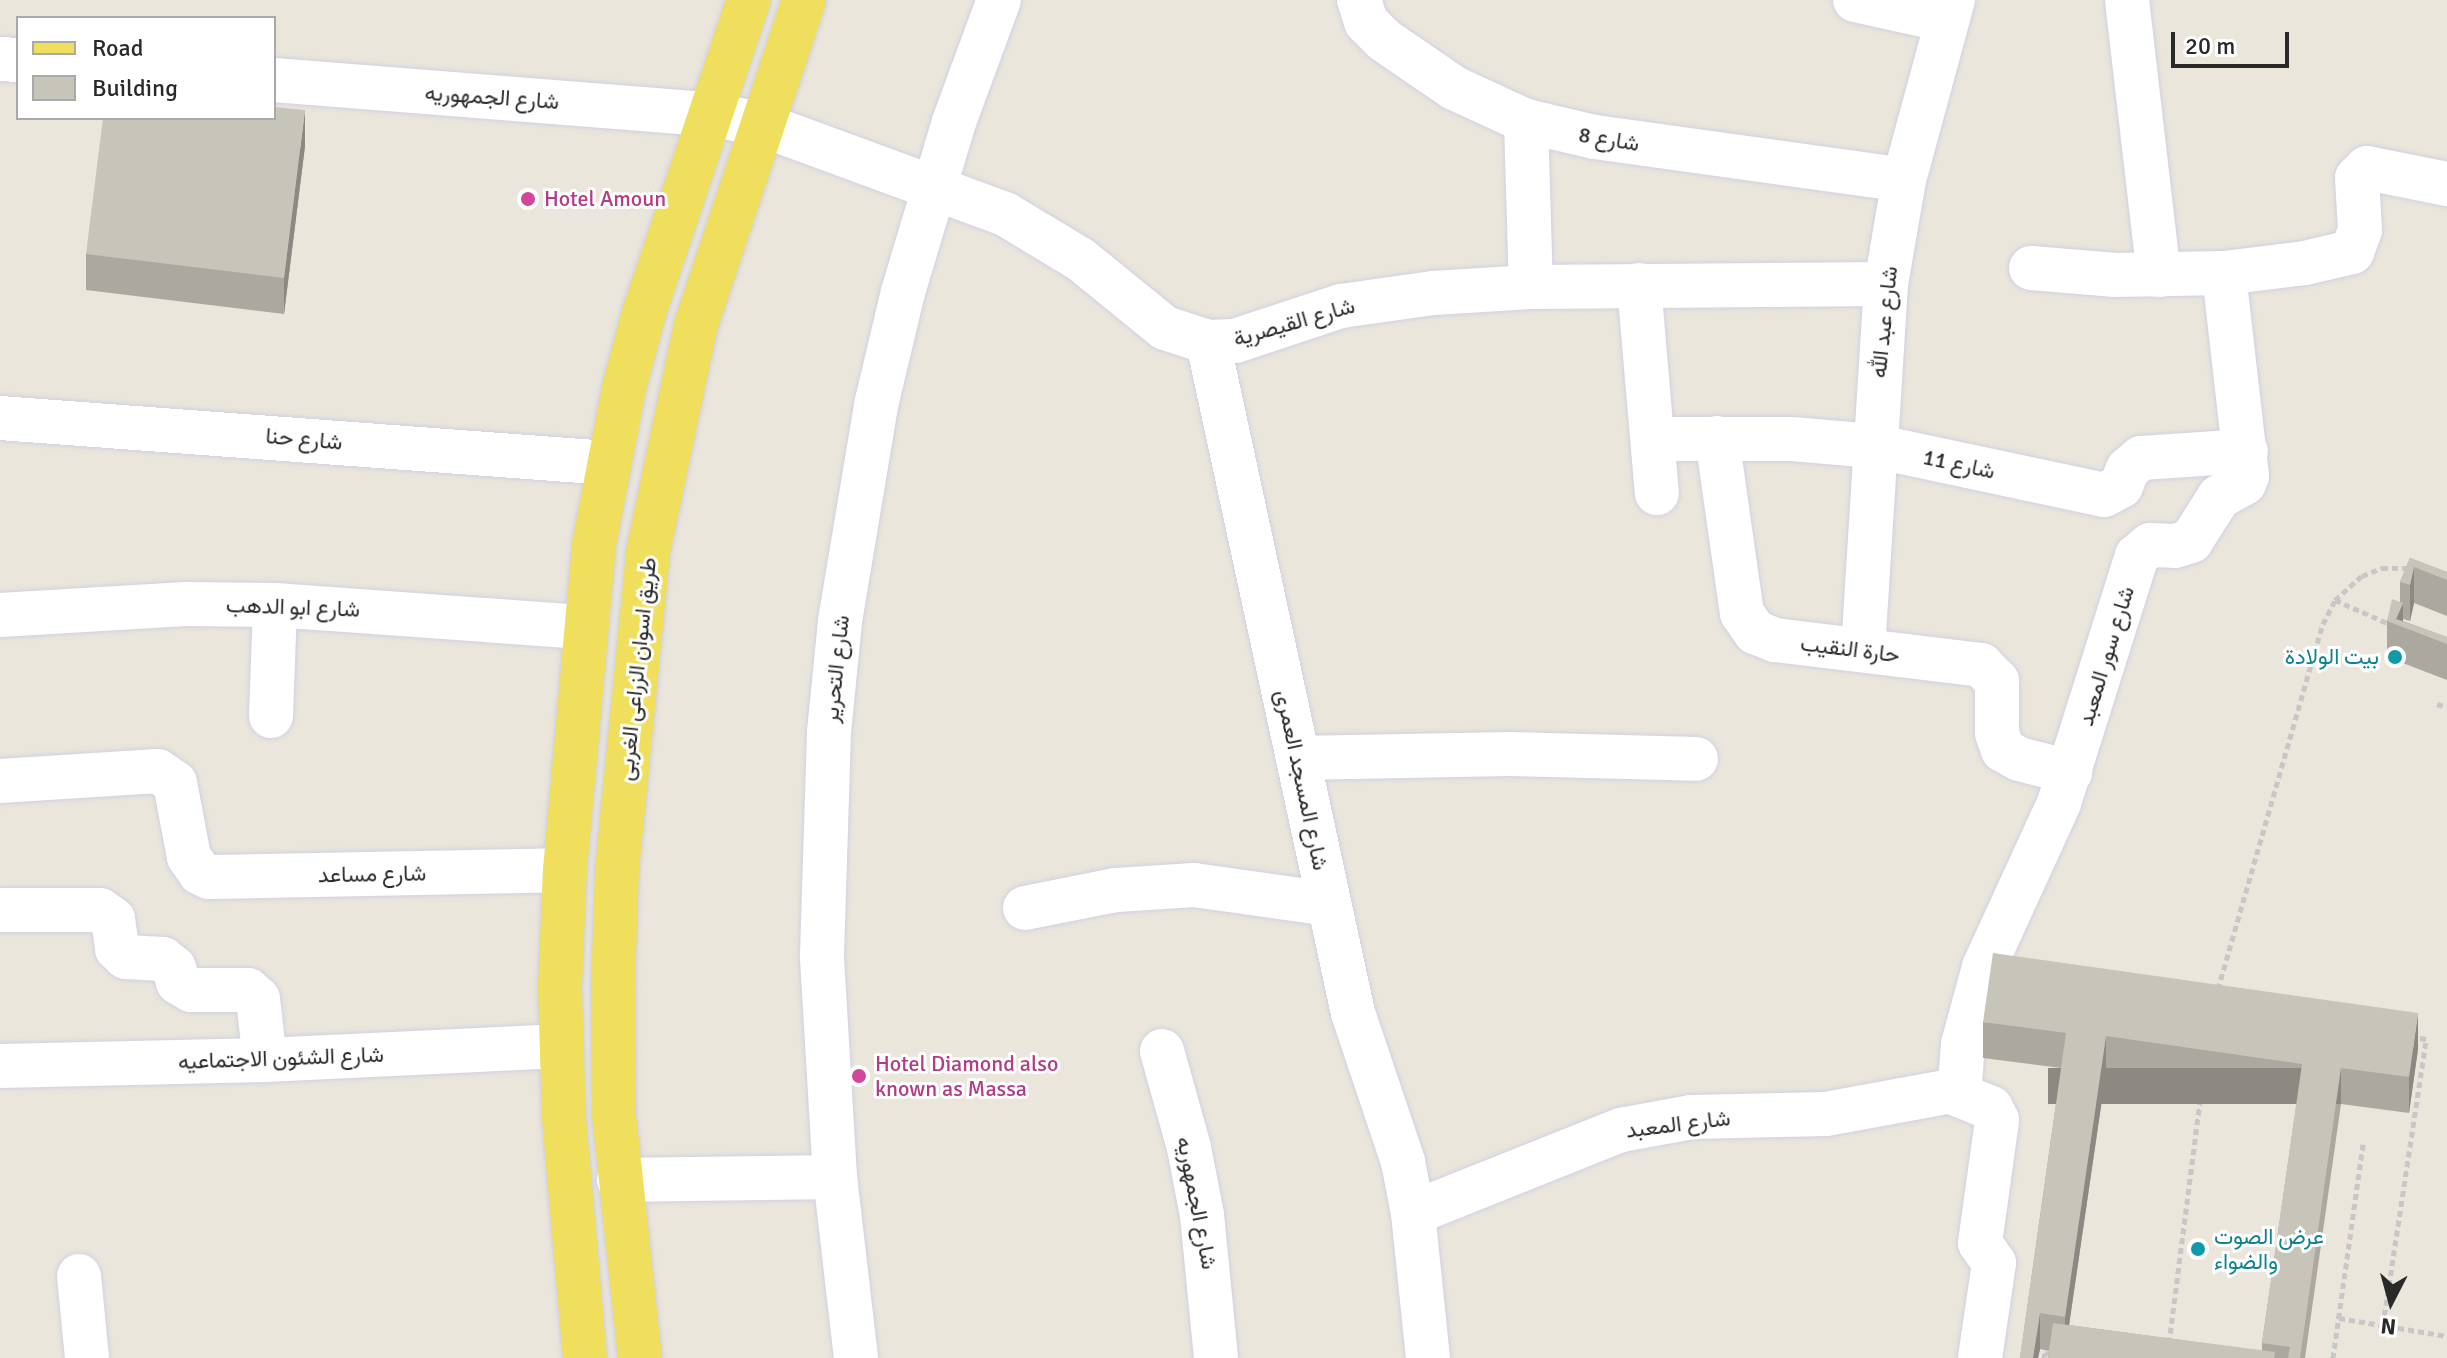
<!DOCTYPE html>
<meta charset="utf-8">
<style>
body{margin:0}
#map{position:relative;width:2447px;height:1358px;overflow:hidden;background:#ebe6db;font-family:Signika,Vazirmatn,sans-serif}
div>[style]{position:absolute}
.path>*{height:5px;margin-top:-2.5px;transform-origin:0;background:repeating-linear-gradient(90deg,#c7c7c7 0 6px,transparent 0 10px)}
.roads{filter:drop-shadow(0 0 2px #d0d1e2) drop-shadow(0 0 2px #d0d1e2)}
.minor>*{height:44px;margin:-22px;padding:0 22px;transform-origin:22px;border-radius:22px;background:#fff}
.major>*{height:44px;margin:-22px;padding:0 22px;transform-origin:22px;border-radius:22px;background:#efdf5c}
.wall>*{inset:0;background:#aba99f}
.shaded-wall>*{inset:0;background:#8b8982;transform-origin:0 0}
.building>*{inset:0;background:#c7c4b9}
.dots>*{width:22px;height:22px;translate:-50% -50%;box-sizing:border-box;border:4px solid #fff;border-radius:50%}
span{translate:-50% -50%;white-space:nowrap;text-align:center;line-height:1.15;-webkit-text-stroke:6px #fff;paint-order:stroke}
.street-label{font-size:22px;color:#292929}
.hotel-label{font-size:22px;color:#b23c85}
.left{translate:0 -50%;text-align:left}
.culture-label{font-size:22px;color:#0d838f}
.right{translate:-100% -50%;text-align:right}
.legend{position:absolute;left:16px;top:16px;width:260px;height:104px;box-sizing:border-box;background:#fff;border:2px solid #a9a9a9;margin:0;padding:10px 14px;list-style:none;font-size:24px;color:#292929}
.legend li{display:flex;align-items:center;gap:16px;height:40px}
.legend b{width:40px;border:2px solid #a9a9a9}
.north{position:absolute;left:2351px;top:1262px;width:80px;height:80px;-webkit-text-stroke:6px #fff;paint-order:stroke;rotate:186deg;font-size:22px;font-weight:700;line-height:32px;text-align:center;color:#292929}
.north::after{content:'';display:block;margin:auto;width:28px;height:36px;background:#292929;clip-path:polygon(50% 0,100% 100%,50% 72%,0 100%)}
.scale{position:absolute;left:2171px;top:32px;width:118px;height:36px;box-sizing:border-box;border:4px solid #292929;border-top:0;padding-left:10px;font-size:24px;line-height:28px;white-space:nowrap;color:#292929;-webkit-text-stroke:6px #fff;paint-order:stroke}
</style>
<div id="map">
<div class="path">
<i style="left:2335px;top:600px;width:62px;rotate:23.7deg"></i>
<i style="left:2437px;top:704px;width:10px;rotate:17deg"></i>
<i style="left:2218px;top:989px;width:380px;rotate:-74deg"></i>
<i style="left:2323px;top:624px;width:27px;rotate:-63deg"></i>
<i style="left:2335px;top:600px;width:36px;rotate:-42deg"></i>
<i style="left:2362px;top:576px;width:22px;rotate:-22deg"></i>
<i style="left:2382px;top:568px;width:29px"></i>
<i style="left:2339px;top:1318px;width:109px;rotate:9.5deg"></i>
<i style="left:2383px;top:1325px;width:289px;rotate:-81.4deg"></i>
<i style="left:2426px;top:1039px;width:13px;rotate:-171deg"></i>
<i style="left:2169px;top:1343px;width:259px;rotate:-82.7deg"></i>
<i style="left:2044px;top:1358px;width:5px;rotate:-79deg"></i>
<i style="left:2045px;top:1353px;width:9px;rotate:6deg"></i>
<i style="left:2333px;top:1358px;width:216px;rotate:-82deg"></i>
</div>
<div class="roads">
<div class="minor">
<i style="left:1359px;top:0;width:23px;rotate:72deg"></i>
<i style="left:1366px;top:22px;width:25px;rotate:45deg"></i>
<i style="left:1384px;top:40px;width:85px;rotate:34.4deg"></i>
<i style="left:1454px;top:88px;width:79px;rotate:24.6deg"></i>
<i style="left:1526px;top:121px;width:71px;rotate:13.1deg"></i>
<i style="left:1595px;top:137px;width:312px;rotate:7.9deg"></i>
<i style="left:1855px;top:0;width:93px;rotate:12.4deg"></i>
<i style="left:2127px;top:0;width:277px;rotate:83.4deg"></i>
<i style="left:0;top:59px;width:18px;rotate:3deg"></i>
<i style="left:274px;top:80px;width:436px;rotate:4.5deg"></i>
<i style="left:709px;top:114px;width:52px;rotate:11.1deg"></i>
<i style="left:760px;top:124px;width:261px;rotate:20.2deg"></i>
<i style="left:1005px;top:214px;width:87px;rotate:31deg"></i>
<i style="left:1080px;top:259px;width:109px;rotate:39.1deg"></i>
<i style="left:1165px;top:328px;width:45px;rotate:18deg"></i>
<i style="left:1208px;top:342px;width:27px;rotate:-2deg"></i>
<i style="left:1235px;top:341px;width:112px;rotate:-18.3deg"></i>
<i style="left:1341px;top:306px;width:93px;rotate:-8deg"></i>
<i style="left:1433px;top:293px;width:98px;rotate:-3.5deg"></i>
<i style="left:1531px;top:287px;width:355px;rotate:-0.5deg"></i>
<i style="left:1526px;top:121px;width:166px;rotate:88.3deg"></i>
<i style="left:2031px;top:268px;width:85px;rotate:4.7deg"></i>
<i style="left:2116px;top:275px;width:108px;rotate:-1.1deg"></i>
<i style="left:1639px;top:285px;width:209px;rotate:85.1deg"></i>
<i style="left:1208px;top:342px;width:686px;rotate:77.81deg"></i>
<i style="left:1353px;top:1013px;width:157px;rotate:71.4deg"></i>
<i style="left:1403px;top:1162px;width:52px;rotate:78.9deg"></i>
<i style="left:1413px;top:1213px;width:146px;rotate:84.1deg"></i>
<i style="left:0;top:418px;width:610px;rotate:4.23deg"></i>
<i style="left:1717px;top:438px;width:177px;rotate:81.9deg"></i>
<i style="left:1742px;top:613px;width:23px;rotate:56deg"></i>
<i style="left:1755px;top:632px;width:22px;rotate:22deg"></i>
<i style="left:1775px;top:640px;width:208px;rotate:6.9deg"></i>
<i style="left:1981px;top:665px;width:23px;rotate:45deg"></i>
<i style="left:1997px;top:681px;width:52px;rotate:90deg"></i>
<i style="left:1997px;top:733px;width:18px;rotate:71deg"></i>
<i style="left:2003px;top:750px;width:18px;rotate:29deg"></i>
<i style="left:2019px;top:759px;width:53px;rotate:14.3deg"></i>
<i style="left:1653px;top:439px;width:139px"></i>
<i style="left:1792px;top:439px;width:82px;rotate:4.9deg"></i>
<i style="left:1874px;top:446px;width:235px;rotate:12deg"></i>
<i style="left:2104px;top:495px;width:19px;rotate:-28deg"></i>
<i style="left:2121px;top:486px;width:18px;rotate:-68deg"></i>
<i style="left:2128px;top:469px;width:17px;rotate:-40deg"></i>
<i style="left:2141px;top:458px;width:105px;rotate:-3.8deg"></i>
<i style="left:0;top:615px;width:186px;rotate:-3.4deg"></i>
<i style="left:186px;top:604px;width:89px;rotate:0.6deg"></i>
<i style="left:275px;top:605px;width:311px;rotate:4.1deg"></i>
<i style="left:1863px;top:650px;width:367px;rotate:-86.4deg"></i>
<i style="left:1886px;top:284px;width:106px;rotate:-80.2deg"></i>
<i style="left:1904px;top:180px;width:187px;rotate:-74.8deg"></i>
<i style="left:271px;top:716px;width:111px;rotate:-87.9deg"></i>
<i style="left:1298px;top:758px;width:212px;rotate:-1.1deg"></i>
<i style="left:1510px;top:754px;width:186px;rotate:1.5deg"></i>
<i style="left:0;top:781px;width:158px;rotate:-3.6deg"></i>
<i style="left:158px;top:771px;width:21px;rotate:35deg"></i>
<i style="left:175px;top:783px;width:75px;rotate:79.3deg"></i>
<i style="left:189px;top:857px;width:19px;rotate:55deg"></i>
<i style="left:200px;top:873px;width:10px;rotate:24deg"></i>
<i style="left:209px;top:877px;width:356px;rotate:-1.1deg"></i>
<i style="left:1025px;top:908px;width:93px;rotate:-11.2deg"></i>
<i style="left:1116px;top:890px;width:78px;rotate:-3.7deg"></i>
<i style="left:1194px;top:885px;width:136px;rotate:8deg"></i>
<i style="left:0;top:910px;width:100px"></i>
<i style="left:100px;top:910px;width:16px;rotate:35deg"></i>
<i style="left:113px;top:919px;width:30px;rotate:82deg"></i>
<i style="left:117px;top:949px;width:12px;rotate:42deg"></i>
<i style="left:126px;top:957px;width:37px;rotate:3deg"></i>
<i style="left:163px;top:959px;width:14px;rotate:39deg"></i>
<i style="left:174px;top:968px;width:15px;rotate:74deg"></i>
<i style="left:178px;top:982px;width:15px;rotate:32deg"></i>
<i style="left:191px;top:990px;width:57px"></i>
<i style="left:248px;top:990px;width:13px;rotate:42deg"></i>
<i style="left:258px;top:999px;width:61px;rotate:83.5deg"></i>
<i style="left:1162px;top:1051px;width:101px;rotate:74.4deg"></i>
<i style="left:1189px;top:1148px;width:68px;rotate:79deg"></i>
<i style="left:1202px;top:1215px;width:144px;rotate:84.4deg"></i>
<i style="left:0;top:1066px;width:265px;rotate:-1.3deg"></i>
<i style="left:265px;top:1060px;width:296px;rotate:-2.7deg"></i>
<i style="left:619px;top:1180px;width:216px;rotate:-0.8deg"></i>
<i style="left:1413px;top:1213px;width:224px;rotate:-21.8deg"></i>
<i style="left:1621px;top:1130px;width:72px;rotate:-10.4deg"></i>
<i style="left:1692px;top:1117px;width:134px;rotate:-1.3deg"></i>
<i style="left:1826px;top:1114px;width:133px;rotate:-10.4deg"></i>
<i style="left:79px;top:1276px;width:82px;rotate:84.4deg"></i>
<i style="left:856px;top:1358px;width:182px;rotate:-96.6deg"></i>
<i style="left:835px;top:1177px;width:222px;rotate:-93.4deg"></i>
<i style="left:822px;top:955px;width:223px;rotate:-88.2deg"></i>
<i style="left:829px;top:732px;width:112px;rotate:-84.3deg"></i>
<i style="left:840px;top:621px;width:223px;rotate:-80.5deg"></i>
<i style="left:877px;top:401px;width:112px;rotate:-76.6deg"></i>
<i style="left:903px;top:292px;width:177px;rotate:-73.3deg"></i>
<i style="left:954px;top:122px;width:130px;rotate:-69.8deg"></i>
<i style="left:1980px;top:1358px;width:96px;rotate:-81.6deg"></i>
<i style="left:1994px;top:1263px;width:24px;rotate:-125deg"></i>
<i style="left:1980px;top:1243px;width:124px;rotate:-82.1deg"></i>
<i style="left:1997px;top:1120px;width:13px;rotate:-117deg"></i>
<i style="left:1991px;top:1108px;width:35px;rotate:-158deg"></i>
<i style="left:1959px;top:1095px;width:51px;rotate:-85.5deg"></i>
<i style="left:1963px;top:1044px;width:80px;rotate:-74.7deg"></i>
<i style="left:1984px;top:967px;width:180px;rotate:-65.4deg"></i>
<i style="left:2059px;top:803px;width:259px;rotate:-72.5deg"></i>
<i style="left:2137px;top:556px;width:17px;rotate:-40deg"></i>
<i style="left:2150px;top:545px;width:25px;rotate:2deg"></i>
<i style="left:2175px;top:546px;width:17px;rotate:-17deg"></i>
<i style="left:2191px;top:541px;width:52px;rotate:-57.5deg"></i>
<i style="left:2219px;top:497px;width:29px;rotate:-29deg"></i>
<i style="left:2244px;top:483px;width:8px;rotate:-67deg"></i>
<i style="left:2247px;top:476px;width:204px;rotate:-96.5deg"></i>
<i style="left:2224px;top:273px;width:82px;rotate:-7deg"></i>
<i style="left:2305px;top:263px;width:48px;rotate:-13.2deg"></i>
<i style="left:2352px;top:252px;width:23px;rotate:-70deg"></i>
<i style="left:2360px;top:230px;width:52px;rotate:-93.3deg"></i>
<i style="left:2357px;top:178px;width:14px;rotate:-45deg"></i>
<i style="left:2367px;top:168px;width:82px;rotate:11.3deg"></i>
</div>
<div class="major">
<i style="left:585px;top:1358px;width:242px;rotate:-95deg"></i>
<i style="left:564px;top:1117px;width:130px;rotate:-91.8deg"></i>
<i style="left:560px;top:987px;width:117px;rotate:-87.6deg"></i>
<i style="left:565px;top:870px;width:326px;rotate:-84.9deg"></i>
<i style="left:594px;top:545px;width:160px;rotate:-79.2deg"></i>
<i style="left:624px;top:388px;width:78px;rotate:-75.1deg"></i>
<i style="left:644px;top:313px;width:330px;rotate:-71.5deg"></i>
<i style="left:640px;top:1358px;width:245px;rotate:-96.1deg"></i>
<i style="left:614px;top:1114px;width:129px;rotate:-90.4deg"></i>
<i style="left:613px;top:985px;width:115px;rotate:-88deg"></i>
<i style="left:617px;top:870px;width:320px;rotate:-84.4deg"></i>
<i style="left:648px;top:552px;width:232px;rotate:-78.1deg"></i>
<i style="left:696px;top:325px;width:342px;rotate:-71.6deg"></i>
</div>
</div>
<div class="wall">
<i style="clip-path:polygon(305px 146px,284px 314px,86px 290px,86px 254px)"></i>
<i style="clip-path:polygon(2410px 558px,2447px 572px,2447px 616px,2414px 603px,2410px 621px,2403px 619px,2403px 621px,2447px 637px,2447px 680px,2387px 657px,2387px 621px,2400px 602px,2400px 582px)"></i>
<i style="clip-path:polygon(evenodd,1983px 1022px,2418px 1049px,2409px 1113px,2341px 1104px,2305px 1358px,2048px 1358px,2049px 1351px,2040px 1349px,2038px 1358px,2020px 1358px,2061px 1068px,1983px 1058px,1983px 1022px,2106px 1072px,2297px 1100px,2262px 1343px,2262px 1351px,2069px 1325px,2106px 1072px)"></i>
</div>
<div class="shaded-wall">
<i style="clip-path:polygon(305px 110px,305px 146px,284px 314px,284px 278px)"></i>
<i style="clip-path:polygon(2414px 567px,2414px 603px,2410px 621px,2410px 585px)"></i>
<i style="clip-path:polygon(2403px 603px,2403px 627px,2396px 619px)"></i>
<i style="clip-path:polygon(2418px 1013px,2418px 1049px,2409px 1113px,2409px 1077px)"></i>
<i style="clip-path:polygon(2106px 1036px,2106px 1072px,2065px 1353px,2065px 1317px)"></i>
<i style="left:2341px;top:1068px;width:36px;height:293px;rotate:90deg"></i>
<i style="clip-path:polygon(2040px 1313px,2040px 1349px,2038px 1358px,2033px 1358px)"></i>
</div>
<div class="building">
<i style="clip-path:polygon(274px 107px,305px 110px,284px 278px,86px 254px,103px 118px,274px 118px)"></i>
<i style="clip-path:polygon(2410px 558px,2447px 572px,2447px 580px,2414px 567px,2410px 585px,2400px 582px)"></i>
<i style="clip-path:polygon(2392px 599px,2403px 603px,2396px 619px,2447px 637px,2447px 644px,2387px 621px)"></i>
<i style="clip-path:polygon(1993px 953px,2418px 1013px,2409px 1077px,2341px 1068px,2300px 1358px,2288px 1358px,2290px 1347px,2262px 1343px,2302px 1064px,2106px 1036px,2065px 1317px,2040px 1313px,2033px 1358px,2020px 1358px,2066px 1033px,1983px 1022px)"></i>
<i style="clip-path:polygon(2053px 1323px,2275px 1352px,2274px 1358px,2048px 1358px)"></i>
</div>
<div class="dots">
<i style="left:528px;top:199px;background:#d1479c"></i>
<i style="left:2395px;top:657px;background:#0f9aa8"></i>
<i style="left:859px;top:1076px;background:#d1479c"></i>
<i style="left:2198px;top:1249px;background:#0f9aa8"></i>
</div>
<div class="street-label">
<span style="left:492px;top:97px;rotate:4deg">شارع الجمهوريه</span>
<span style="left:1609px;top:139px;rotate:9deg">شارع 8</span>
<span style="left:1294px;top:322px;rotate:-16deg">شارع القيصرية</span>
<span style="left:1884px;top:322px;rotate:-84deg">شارع عبد الله</span>
<span style="left:304px;top:439px;rotate:5deg">شارع حنا</span>
<span style="left:1959px;top:464px;rotate:12deg">شارع 11</span>
<span style="left:293px;top:607px;rotate:2deg">شارع ابو الدهب</span>
<span style="left:1850px;top:649px;rotate:7deg">حارة النقيب</span>
<span style="left:2106px;top:656px;rotate:-73deg">شارع سور المعبد</span>
<span style="left:637px;top:669px;rotate:-84deg">طريق اسوان الزراعى الغربى</span>
<span style="left:836px;top:669px;rotate:-84deg">شارع التحرير</span>
<span style="left:1302px;top:780px;rotate:78deg">شارع المسجد العمرى</span>
<span style="left:372px;top:874px;rotate:-1deg">شارع مساعد</span>
<span style="left:281px;top:1058px;rotate:-2deg">شارع الشئون الاجتماعيه</span>
<span style="left:1678px;top:1124px;rotate:-7deg">شارع المعبد</span>
<span style="left:1197px;top:1203px;rotate:79deg">شارع الجمهوريه</span>
</div>
<div class="hotel-label">
<span class="left" style="left:544px;top:199px">Hotel Amoun</span>
<span class="left" style="left:875px;top:1076px">Hotel Diamond also<br>known as Massa</span>
</div>
<div class="culture-label">
<span class="right" style="left:2379px;top:657px">بيت الولادة</span>
<span class="left" style="left:2214px;top:1249px">عرض الصوت<br>والضواء</span>
</div>
<ul class="legend">
<li><b style="height:10px;background:#efdf5c"></b>Road</li>
<li><b style="height:22px;background:#c7c4b9"></b>Building</li>
</ul>
<div class="north">N</div>
<div class="scale">20 m</div>
</div>
